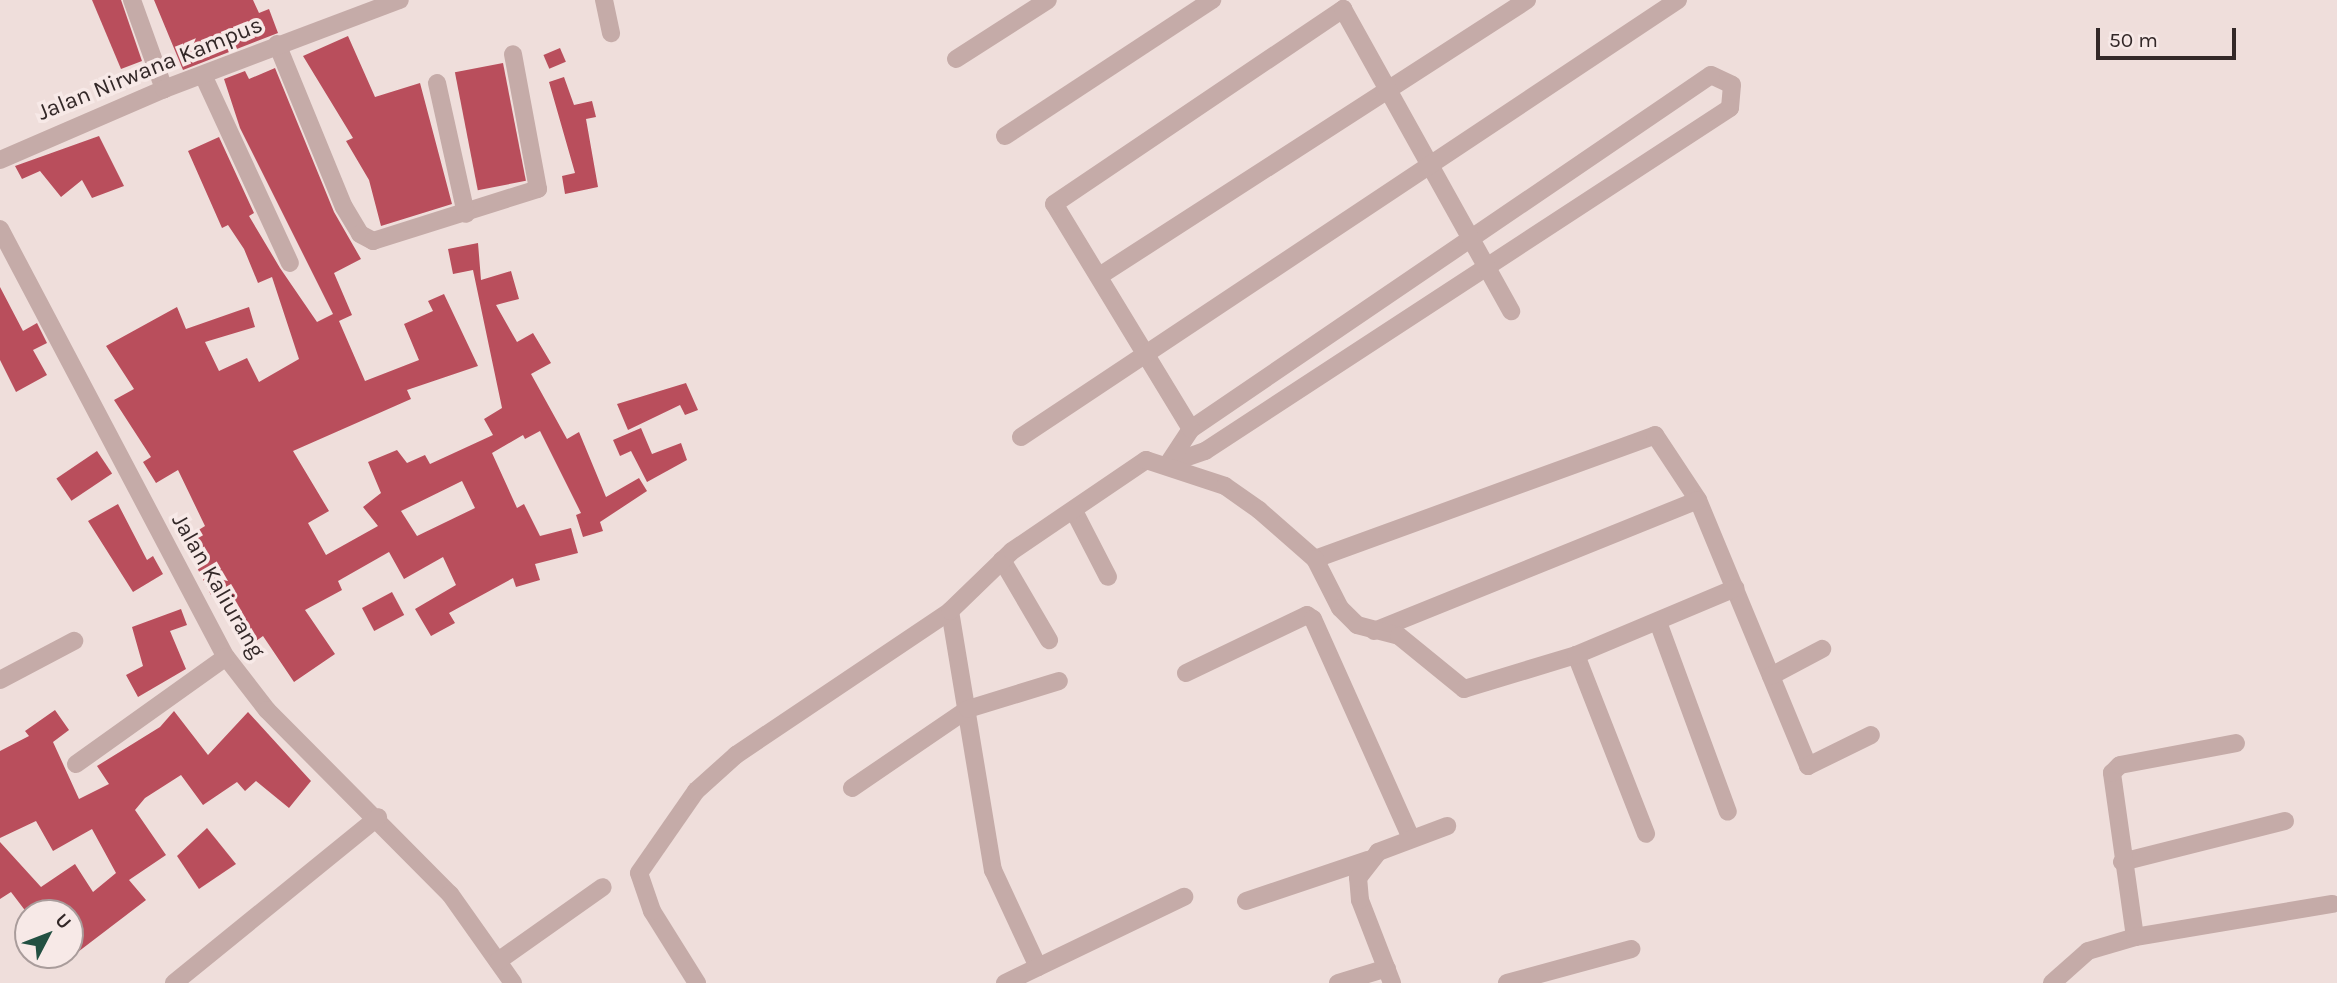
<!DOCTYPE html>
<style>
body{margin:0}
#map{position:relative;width:2337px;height:983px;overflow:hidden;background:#efdedb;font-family:Karla,sans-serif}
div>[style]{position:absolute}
.building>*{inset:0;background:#b94e5c;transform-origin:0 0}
.minor>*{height:18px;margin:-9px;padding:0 9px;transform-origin:9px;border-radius:9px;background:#c5aba8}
span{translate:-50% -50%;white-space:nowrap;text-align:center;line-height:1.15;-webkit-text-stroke:7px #f7e9e7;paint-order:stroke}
.street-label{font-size:23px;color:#332828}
.north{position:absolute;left:14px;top:899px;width:70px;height:70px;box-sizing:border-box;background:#f7e9e7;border:2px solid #a99c9b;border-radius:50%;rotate:48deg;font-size:19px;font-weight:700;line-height:28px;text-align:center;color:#332828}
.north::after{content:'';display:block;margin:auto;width:24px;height:32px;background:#225042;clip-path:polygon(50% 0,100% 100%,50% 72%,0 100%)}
.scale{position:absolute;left:2096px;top:28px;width:140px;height:32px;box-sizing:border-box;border:4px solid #332828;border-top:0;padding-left:9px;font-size:21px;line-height:24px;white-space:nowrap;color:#332828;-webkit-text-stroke:5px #f7e9e7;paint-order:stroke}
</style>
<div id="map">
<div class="building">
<i style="clip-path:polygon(92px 0,121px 0,142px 61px,121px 69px)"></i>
<i style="clip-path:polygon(154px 0,253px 0,259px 13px,269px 9px,278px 33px,183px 70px)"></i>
<i style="clip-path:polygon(348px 36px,375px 97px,420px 83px,452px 204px,381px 226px,369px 180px,346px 141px,353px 138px,303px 56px)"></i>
<i style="left:560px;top:48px;width:15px;height:18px;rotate:67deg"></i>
<i style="left:503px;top:63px;width:120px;height:49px;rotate:79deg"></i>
<i style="clip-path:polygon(evenodd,275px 68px,334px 212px,361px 259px,334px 273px,352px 315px,339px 321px,365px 381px,419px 360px,404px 324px,433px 311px,428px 301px,444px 294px,478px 366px,407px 390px,411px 399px,293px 451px,329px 511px,308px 523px,326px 555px,378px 526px,363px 507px,381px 493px,368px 462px,397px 450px,407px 463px,425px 455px,430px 464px,493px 435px,484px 419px,502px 408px,473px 270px,453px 274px,448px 249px,478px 243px,481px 280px,511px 271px,519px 299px,496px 305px,517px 342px,533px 333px,551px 363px,531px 374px,567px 439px,579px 432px,606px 497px,639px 478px,647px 491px,600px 522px,603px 531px,583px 537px,576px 515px,581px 513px,540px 431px,525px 439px,523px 435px,492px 453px,517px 508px,524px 504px,540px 536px,571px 528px,578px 553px,535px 564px,540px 580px,516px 587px,513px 578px,449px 613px,455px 623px,431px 636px,415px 609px,456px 585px,443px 557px,404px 579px,389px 552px,338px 581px,342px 590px,305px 610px,335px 654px,294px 682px,263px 636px,256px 641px,252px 636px,225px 588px,211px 595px,190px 554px,198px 549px,189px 536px,205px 526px,178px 470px,156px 483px,143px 462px,151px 457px,114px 400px,134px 389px,106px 346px,177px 307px,186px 329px,249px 307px,255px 327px,205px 342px,219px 371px,247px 358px,259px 382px,299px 359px,272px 277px,258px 283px,244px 249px,228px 225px,222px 228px,188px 151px,219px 137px,254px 213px,249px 216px,280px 268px,317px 322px,333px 314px,240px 128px,224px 79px,245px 71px,249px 79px,275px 68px,462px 481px,475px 508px,417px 536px,401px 511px,462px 481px)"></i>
<i style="clip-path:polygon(564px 77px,574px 105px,592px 101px,596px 117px,586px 119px,598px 187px,565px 194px,562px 176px,575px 173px,549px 82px)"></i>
<i style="clip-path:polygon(99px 136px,124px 186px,92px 198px,82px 180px,61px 197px,40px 171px,22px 179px,15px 166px)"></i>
<i style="clip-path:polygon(0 287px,23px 331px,37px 323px,47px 343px,33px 350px,47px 375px,16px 392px,0 360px)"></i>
<i style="clip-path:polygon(686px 383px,698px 410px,685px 415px,680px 405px,628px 430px,617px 404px)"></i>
<i style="clip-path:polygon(641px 428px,652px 454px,681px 443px,687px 460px,647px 482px,631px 451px,620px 456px,613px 440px)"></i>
<i style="left:97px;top:451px;width:27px;height:49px;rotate:56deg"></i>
<i style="clip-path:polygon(118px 504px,147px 560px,153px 556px,163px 574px,133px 592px,88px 521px)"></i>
<i style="left:392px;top:592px;width:26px;height:34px;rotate:62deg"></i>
<i style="clip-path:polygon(181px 609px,187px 625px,170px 631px,186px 669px,138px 697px,126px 675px,143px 666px,132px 627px)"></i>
<i style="clip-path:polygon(55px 710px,69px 730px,53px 742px,79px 799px,109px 784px,97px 766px,160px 727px,174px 711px,208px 755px,248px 712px,311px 781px,289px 808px,256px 781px,245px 791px,237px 782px,203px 805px,181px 775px,145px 798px,135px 810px,166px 855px,129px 880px,146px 900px,70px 958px,70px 913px,27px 913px,11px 892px,0 899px,0 842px,41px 887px,75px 864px,93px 892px,116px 873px,92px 829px,53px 851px,36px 821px,0 838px,0 751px,29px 736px,25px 731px)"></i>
<i style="clip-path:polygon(207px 828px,236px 864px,199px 889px,177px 856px)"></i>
</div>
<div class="minor">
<i style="left:132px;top:0;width:95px;rotate:70.2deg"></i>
<i style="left:604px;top:0;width:34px;rotate:78deg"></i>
<i style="left:277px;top:44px;width:176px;rotate:67.7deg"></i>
<i style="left:344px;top:207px;width:31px;rotate:59deg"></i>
<i style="left:360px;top:234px;width:15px;rotate:28deg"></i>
<i style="left:373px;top:241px;width:173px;rotate:-17.5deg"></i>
<i style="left:538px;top:189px;width:137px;rotate:-100.5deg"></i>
<i style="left:956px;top:59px;width:109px;rotate:-32.7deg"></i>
<i style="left:203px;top:75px;width:207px;rotate:65.2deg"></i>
<i style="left:1711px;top:75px;width:23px;rotate:25deg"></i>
<i style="left:1732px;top:85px;width:23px;rotate:95deg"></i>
<i style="left:1730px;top:108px;width:627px;rotate:146.84deg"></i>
<i style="left:1205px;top:451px;width:39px;rotate:161deg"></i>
<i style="left:1168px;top:464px;width:42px;rotate:-56.7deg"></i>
<i style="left:1191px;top:429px;width:629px;rotate:-34.25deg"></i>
<i style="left:437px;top:83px;width:134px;rotate:77.5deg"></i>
<i style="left:1005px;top:136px;width:248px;rotate:-33.3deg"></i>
<i style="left:0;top:160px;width:179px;rotate:-23.4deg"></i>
<i style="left:164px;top:89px;width:252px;rotate:-20.7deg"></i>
<i style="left:0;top:229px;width:484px;rotate:62.2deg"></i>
<i style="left:226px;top:657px;width:67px;rotate:52.3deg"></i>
<i style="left:267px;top:710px;width:260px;rotate:45.2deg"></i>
<i style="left:450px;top:894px;width:109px;rotate:54.7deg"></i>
<i style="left:1101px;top:275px;width:507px;rotate:-32.84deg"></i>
<i style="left:1191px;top:429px;width:263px;rotate:-121.3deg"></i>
<i style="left:1054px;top:204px;width:349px;rotate:-34deg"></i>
<i style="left:1343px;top:9px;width:346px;rotate:60.9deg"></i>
<i style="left:1021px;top:437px;width:789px;rotate:-33.63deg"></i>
<i style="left:1074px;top:511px;width:74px;rotate:62.7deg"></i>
<i style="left:1315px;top:559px;width:362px;rotate:-20deg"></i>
<i style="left:1655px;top:435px;width:78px;rotate:56.5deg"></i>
<i style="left:1698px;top:500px;width:288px;rotate:67.5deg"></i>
<i style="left:1808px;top:766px;width:70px;rotate:-26.2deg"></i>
<i style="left:1002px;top:560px;width:93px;rotate:59.6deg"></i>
<i style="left:950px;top:611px;width:263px;rotate:80.6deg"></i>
<i style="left:993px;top:870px;width:107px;rotate:65.1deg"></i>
<i style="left:1658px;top:622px;width:202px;rotate:69.8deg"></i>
<i style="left:1374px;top:631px;width:349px;rotate:-22deg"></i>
<i style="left:1576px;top:655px;width:192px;rotate:68.6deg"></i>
<i style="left:1186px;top:673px;width:134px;rotate:-25.6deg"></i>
<i style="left:1307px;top:615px;width:7px;rotate:34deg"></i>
<i style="left:1313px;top:619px;width:240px;rotate:65.9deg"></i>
<i style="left:1771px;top:676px;width:58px;rotate:-27.9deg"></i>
<i style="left:0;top:680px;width:84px;rotate:-27.8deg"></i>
<i style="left:76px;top:764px;width:184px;rotate:-35.5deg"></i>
<i style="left:852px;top:788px;width:140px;rotate:-34.3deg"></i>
<i style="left:968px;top:709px;width:95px;rotate:-17.1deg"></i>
<i style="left:2122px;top:862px;width:168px;rotate:-14.1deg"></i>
<i style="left:1246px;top:901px;width:129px;rotate:-18.6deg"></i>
<i style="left:2135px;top:937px;width:166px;rotate:-98deg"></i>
<i style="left:2112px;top:773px;width:11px;rotate:-45deg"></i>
<i style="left:2120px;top:765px;width:118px;rotate:-10.7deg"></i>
<i style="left:498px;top:961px;width:128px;rotate:-35.2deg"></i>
<i style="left:174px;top:983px;width:263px;rotate:-39.1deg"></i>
<i style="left:697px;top:983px;width:85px;rotate:-122deg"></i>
<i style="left:652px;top:911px;width:40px;rotate:-108.9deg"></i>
<i style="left:639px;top:873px;width:100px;rotate:-55.2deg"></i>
<i style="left:696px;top:791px;width:54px;rotate:-42deg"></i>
<i style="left:736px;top:755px;width:258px;rotate:-33.9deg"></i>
<i style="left:950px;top:611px;width:86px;rotate:-44.1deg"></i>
<i style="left:1012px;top:551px;width:162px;rotate:-34.2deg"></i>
<i style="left:1146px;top:460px;width:83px;rotate:18.2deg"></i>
<i style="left:1225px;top:486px;width:42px;rotate:35.2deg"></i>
<i style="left:1259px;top:510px;width:74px;rotate:41.2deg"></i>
<i style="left:1315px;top:559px;width:55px;rotate:63deg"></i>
<i style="left:1340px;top:608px;width:24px;rotate:45deg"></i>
<i style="left:1357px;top:625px;width:43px;rotate:14.7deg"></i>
<i style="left:1399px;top:636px;width:84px;rotate:39.2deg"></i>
<i style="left:1464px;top:689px;width:117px;rotate:-16.9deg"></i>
<i style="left:1576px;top:655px;width:173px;rotate:-22.8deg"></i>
<i style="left:1005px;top:983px;width:199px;rotate:-25.7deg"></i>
<i style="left:1338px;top:983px;width:51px;rotate:-17deg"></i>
<i style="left:1392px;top:983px;width:89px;rotate:-111.1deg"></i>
<i style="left:1360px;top:900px;width:22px;rotate:-95deg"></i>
<i style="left:1358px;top:878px;width:33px;rotate:-52deg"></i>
<i style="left:1378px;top:852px;width:74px;rotate:-20.6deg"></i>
<i style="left:1507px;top:983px;width:129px;rotate:-15.3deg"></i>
<i style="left:2052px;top:983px;width:48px;rotate:-41.6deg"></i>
<i style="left:2088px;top:951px;width:49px;rotate:-16.6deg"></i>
<i style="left:2135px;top:937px;width:200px;rotate:-9.5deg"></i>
</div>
<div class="street-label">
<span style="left:150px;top:69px;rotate:-22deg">Jalan Nirwana Kampus</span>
<span style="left:218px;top:586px;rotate:60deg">Jalan Kaliurang</span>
</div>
<div class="north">U</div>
<div class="scale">50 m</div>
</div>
